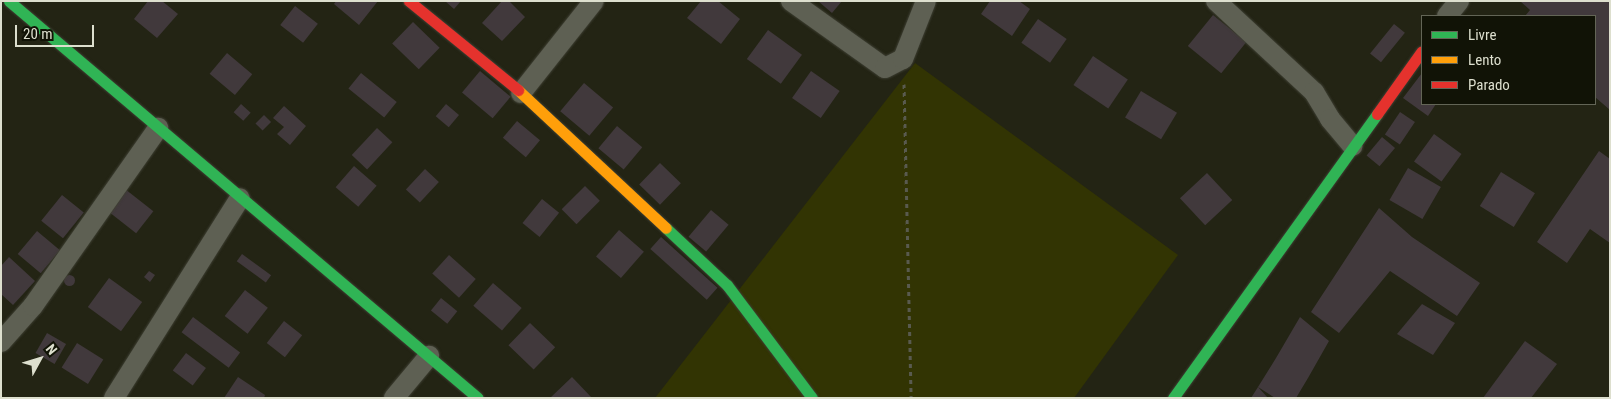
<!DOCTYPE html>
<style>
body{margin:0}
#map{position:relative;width:1611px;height:399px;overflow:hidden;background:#232414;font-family:"Roboto Condensed",sans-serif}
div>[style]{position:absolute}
.green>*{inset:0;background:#323403}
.building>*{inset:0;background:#41393c;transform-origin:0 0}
.round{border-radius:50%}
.path>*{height:3px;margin-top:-1.5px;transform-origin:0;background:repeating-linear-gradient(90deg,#595a4f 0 4px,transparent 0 8px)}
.roads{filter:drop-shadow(0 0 1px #3e3f33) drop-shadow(0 0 1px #3e3f33)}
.street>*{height:20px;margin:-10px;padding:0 10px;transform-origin:10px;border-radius:10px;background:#5e6053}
.fast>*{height:11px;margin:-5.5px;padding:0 5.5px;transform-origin:5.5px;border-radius:5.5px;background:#30b455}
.slow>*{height:11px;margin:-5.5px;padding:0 5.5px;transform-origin:5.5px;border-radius:5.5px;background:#ff9f0a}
.jam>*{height:11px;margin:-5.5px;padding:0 5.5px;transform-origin:5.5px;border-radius:5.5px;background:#e5322d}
span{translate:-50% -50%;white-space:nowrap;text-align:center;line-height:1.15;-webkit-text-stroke:4px #111306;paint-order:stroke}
.frame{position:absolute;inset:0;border:2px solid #dddfce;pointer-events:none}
.legend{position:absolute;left:1421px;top:15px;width:175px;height:90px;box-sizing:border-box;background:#111306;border:1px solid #636556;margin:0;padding:6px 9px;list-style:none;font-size:15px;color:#dddfce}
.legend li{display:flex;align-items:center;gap:10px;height:25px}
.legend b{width:25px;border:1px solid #636556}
.north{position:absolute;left:15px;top:334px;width:50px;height:50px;-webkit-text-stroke:4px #111306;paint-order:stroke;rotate:51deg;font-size:14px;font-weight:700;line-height:20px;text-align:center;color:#dddfce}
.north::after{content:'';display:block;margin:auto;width:18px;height:22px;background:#dddfce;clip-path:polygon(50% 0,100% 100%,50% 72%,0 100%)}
.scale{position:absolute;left:15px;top:25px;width:79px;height:22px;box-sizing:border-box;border:2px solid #dddfce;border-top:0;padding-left:6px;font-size:15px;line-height:18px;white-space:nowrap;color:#dddfce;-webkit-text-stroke:4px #111306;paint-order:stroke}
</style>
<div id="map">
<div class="green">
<i style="clip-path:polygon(915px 63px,1178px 255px,1074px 398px,655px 398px)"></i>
</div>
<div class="building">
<i style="clip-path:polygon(148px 1px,162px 1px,178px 14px,157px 38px,134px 19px)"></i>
<i style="clip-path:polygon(336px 1px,378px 1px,359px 25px,334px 4px)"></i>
<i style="clip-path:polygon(445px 1px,461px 1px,454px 9px)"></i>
<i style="clip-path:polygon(502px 1px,509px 1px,525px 17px,502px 41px,482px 23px)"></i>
<i style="clip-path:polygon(701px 1px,718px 1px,740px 19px,721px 44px,687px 18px)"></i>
<i style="clip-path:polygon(818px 1px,842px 1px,832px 13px)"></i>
<i style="clip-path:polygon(990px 1px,1019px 1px,1030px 9px,1012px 36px,981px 14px)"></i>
<i style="clip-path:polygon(1520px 1px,1610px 1px,1610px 110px,1595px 97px,1595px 16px,1525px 16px,1530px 10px)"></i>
<i style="left:295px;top:6px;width:29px;height:24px;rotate:38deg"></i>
<i style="left:1213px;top:15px;width:43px;height:40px;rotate:39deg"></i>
<i style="left:1038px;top:19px;width:35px;height:29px;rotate:35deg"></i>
<i style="left:413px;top:22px;width:37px;height:30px;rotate:44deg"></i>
<i style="left:1394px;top:24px;width:14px;height:38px;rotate:39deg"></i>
<i style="left:768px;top:30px;width:42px;height:36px;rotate:36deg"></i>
<i style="left:227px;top:53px;width:33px;height:27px;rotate:40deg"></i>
<i style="left:1093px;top:56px;width:42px;height:35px;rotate:34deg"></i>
<i style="left:480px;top:71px;width:40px;height:28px;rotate:40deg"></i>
<i style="left:811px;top:71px;width:35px;height:33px;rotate:35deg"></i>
<i style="left:361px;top:73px;width:46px;height:20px;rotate:39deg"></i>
<i style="clip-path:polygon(1422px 73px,1422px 104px,1436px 104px,1428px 116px,1403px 98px)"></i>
<i style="left:584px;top:83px;width:38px;height:37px;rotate:40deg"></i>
<i style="left:1141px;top:91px;width:42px;height:31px;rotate:31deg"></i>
<i style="left:241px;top:104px;width:13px;height:11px;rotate:42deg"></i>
<i style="left:446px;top:104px;width:17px;height:16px;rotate:40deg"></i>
<i style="clip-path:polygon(284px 106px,306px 126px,290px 145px,277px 134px,284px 127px,273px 118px)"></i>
<i style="left:1400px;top:112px;width:18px;height:27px;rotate:34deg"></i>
<i style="left:264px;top:115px;width:10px;height:12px;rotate:45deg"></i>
<i style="left:517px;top:121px;width:30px;height:22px;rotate:40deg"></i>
<i style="left:617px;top:126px;width:33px;height:29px;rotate:40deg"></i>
<i style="left:377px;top:128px;width:21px;height:37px;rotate:43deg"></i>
<i style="left:1434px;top:134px;width:34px;height:34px;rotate:36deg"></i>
<i style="left:1382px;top:137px;width:17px;height:24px;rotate:40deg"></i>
<i style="clip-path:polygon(1599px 151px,1610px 159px,1610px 243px,1590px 229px,1567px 263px,1537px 242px)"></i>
<i style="left:660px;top:163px;width:29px;height:30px;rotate:44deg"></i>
<i style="left:354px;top:166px;width:30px;height:28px;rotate:41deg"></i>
<i style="left:1408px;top:168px;width:38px;height:37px;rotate:30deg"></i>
<i style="left:425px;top:169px;width:19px;height:28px;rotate:43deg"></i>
<i style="left:1501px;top:172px;width:40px;height:40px;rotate:32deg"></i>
<i style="left:1207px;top:173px;width:37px;height:37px;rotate:47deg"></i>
<i style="left:585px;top:186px;width:21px;height:33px;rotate:45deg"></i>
<i style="left:125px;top:189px;width:36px;height:28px;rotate:38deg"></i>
<i style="left:62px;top:195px;width:28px;height:33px;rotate:39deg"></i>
<i style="left:542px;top:199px;width:22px;height:31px;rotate:39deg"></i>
<i style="clip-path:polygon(1379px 208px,1412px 237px,1480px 283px,1457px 316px,1390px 271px,1339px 333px,1311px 312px)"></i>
<i style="left:711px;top:210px;width:23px;height:35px;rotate:40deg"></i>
<i style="left:619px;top:230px;width:33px;height:35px;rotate:41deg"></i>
<i style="left:37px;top:231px;width:30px;height:30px;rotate:40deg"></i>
<i style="left:661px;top:237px;width:76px;height:16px;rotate:42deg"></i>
<i style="left:242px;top:254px;width:36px;height:9px;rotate:36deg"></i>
<i style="left:449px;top:255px;width:36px;height:25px;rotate:42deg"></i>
<i style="clip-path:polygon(9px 257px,35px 281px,13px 305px,1px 294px,1px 266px)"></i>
<i style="clip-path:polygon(149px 271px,155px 275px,150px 282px,144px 277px)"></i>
<i class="round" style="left:63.5px;top:274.5px;width:11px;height:11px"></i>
<i style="left:109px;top:278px;width:41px;height:36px;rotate:36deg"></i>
<i style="left:493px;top:283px;width:38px;height:30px;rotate:41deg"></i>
<i style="left:245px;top:290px;width:29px;height:33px;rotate:38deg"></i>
<i style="left:441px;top:298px;width:21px;height:16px;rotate:39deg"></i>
<i style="clip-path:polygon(1422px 304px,1455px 323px,1433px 355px,1397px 334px)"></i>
<i style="left:193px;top:317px;width:59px;height:19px;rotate:37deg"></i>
<i style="clip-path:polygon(1300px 317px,1329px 341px,1308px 378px,1296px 398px,1275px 398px,1258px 387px,1268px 398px,1251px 398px,1258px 387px,1276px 358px)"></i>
<i style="left:284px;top:321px;width:23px;height:28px;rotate:38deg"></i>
<i style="left:530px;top:323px;width:35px;height:31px;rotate:44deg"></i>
<i style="left:47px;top:333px;width:22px;height:23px;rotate:30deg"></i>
<i style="clip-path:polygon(1525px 341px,1557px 364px,1531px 398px,1483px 398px)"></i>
<i style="left:77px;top:343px;width:31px;height:29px;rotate:32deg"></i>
<i style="left:186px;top:353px;width:25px;height:22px;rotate:37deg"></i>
<i style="clip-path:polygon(238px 377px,265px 395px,264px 398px,224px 398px)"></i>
<i style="clip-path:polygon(572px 377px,592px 398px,550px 398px)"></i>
</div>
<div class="path">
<i style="left:904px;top:84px;width:314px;rotate:88.7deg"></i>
</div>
<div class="roads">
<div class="street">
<i style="left:791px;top:1px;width:115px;rotate:35.5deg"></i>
<i style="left:885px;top:68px;width:20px;rotate:-27deg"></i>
<i style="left:903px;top:59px;width:62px;rotate:-68.4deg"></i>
<i style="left:1216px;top:1px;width:134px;rotate:42.9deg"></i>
<i style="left:1314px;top:92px;width:31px;rotate:59deg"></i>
<i style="left:1330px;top:119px;width:35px;rotate:50deg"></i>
<i style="left:1447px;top:16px;width:19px;rotate:-51deg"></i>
<i style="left:521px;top:93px;width:117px;rotate:-51.6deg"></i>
<i style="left:1px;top:342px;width:48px;rotate:-48.4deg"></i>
<i style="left:33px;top:306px;width:218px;rotate:-54.9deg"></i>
<i style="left:114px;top:398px;width:236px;rotate:-57.8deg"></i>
<i style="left:394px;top:398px;width:55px;rotate:-50.2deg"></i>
</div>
<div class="fast">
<i style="left:9px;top:1px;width:614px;rotate:40.25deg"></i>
<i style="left:666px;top:228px;width:83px;rotate:43.1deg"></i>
<i style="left:727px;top:285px;width:141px;rotate:53deg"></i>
<i style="left:1173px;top:398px;width:350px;rotate:-54.3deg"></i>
</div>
<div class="slow">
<i style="left:518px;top:90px;width:202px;rotate:43deg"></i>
</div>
<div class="jam">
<i style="left:409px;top:1px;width:141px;rotate:39.2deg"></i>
<i style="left:1377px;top:114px;width:77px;rotate:-54.5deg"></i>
</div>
</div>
<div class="frame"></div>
<ul class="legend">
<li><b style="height:6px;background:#30b455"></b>Livre</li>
<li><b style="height:6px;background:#ff9f0a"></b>Lento</li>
<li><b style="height:6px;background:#e5322d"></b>Parado</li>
</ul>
<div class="north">N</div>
<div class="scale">20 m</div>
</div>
